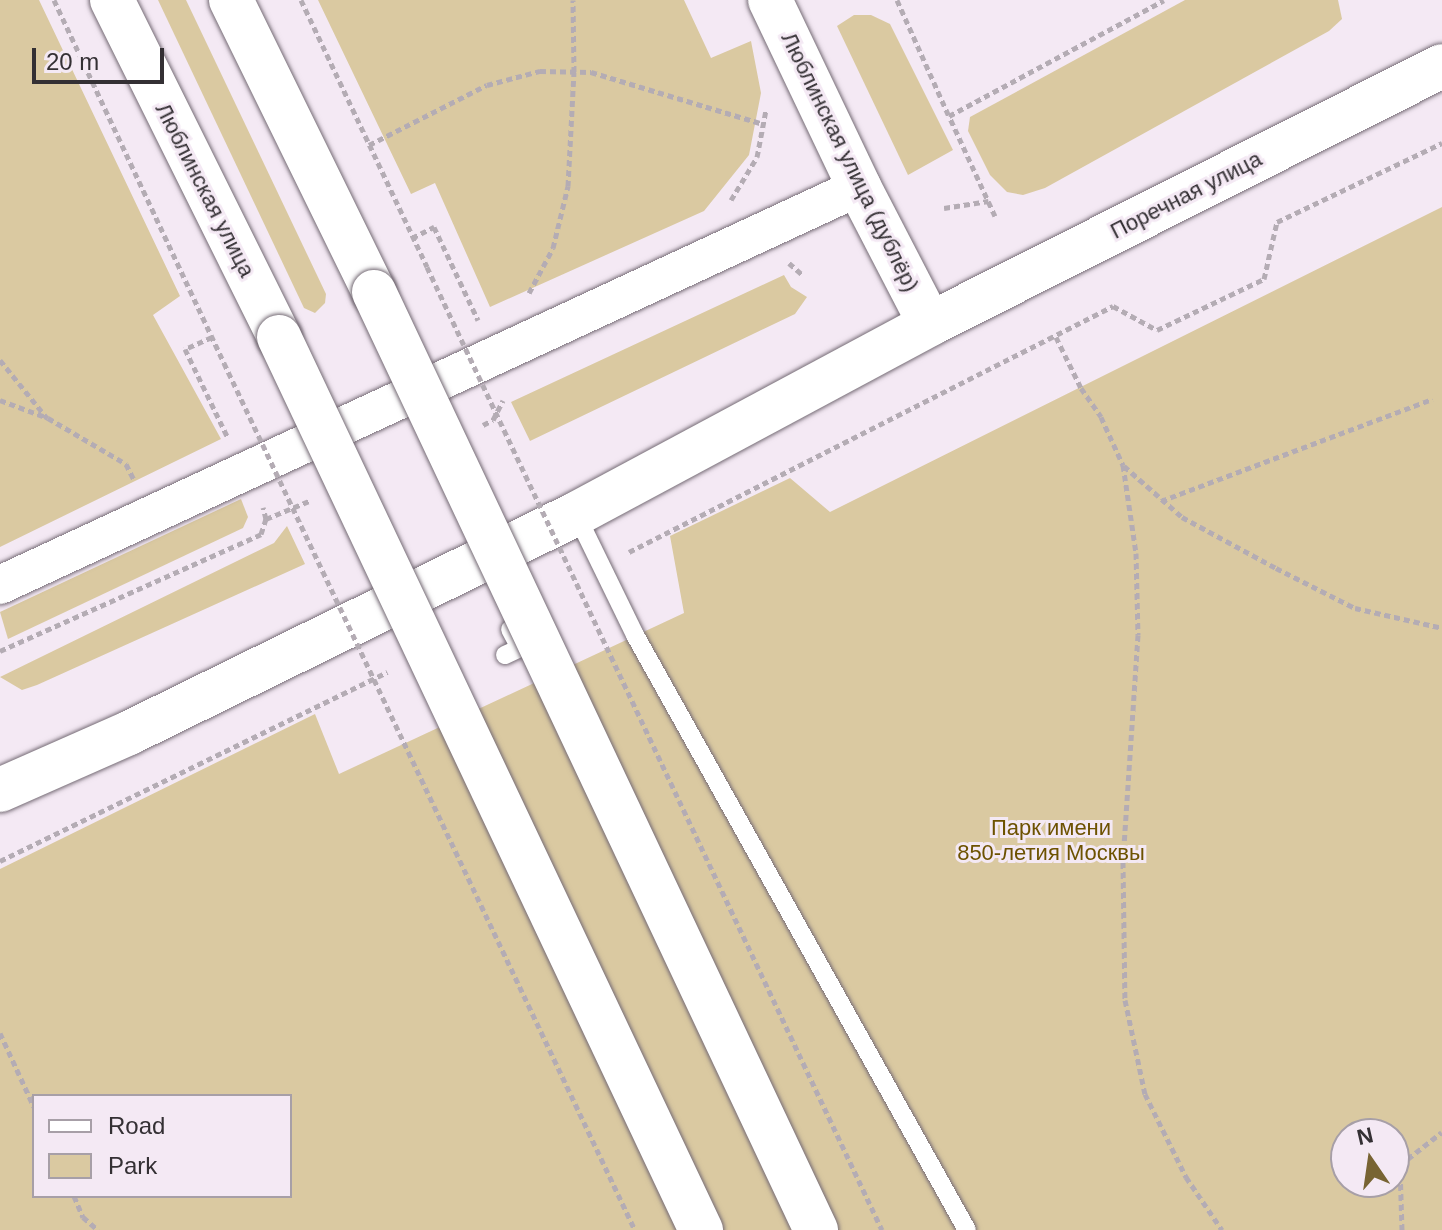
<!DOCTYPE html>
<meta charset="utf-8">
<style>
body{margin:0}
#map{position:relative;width:1442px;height:1230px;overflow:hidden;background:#f4e9f4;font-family:Arial,sans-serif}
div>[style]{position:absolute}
.green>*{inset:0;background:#dac9a1}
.path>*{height:5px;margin-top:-2.5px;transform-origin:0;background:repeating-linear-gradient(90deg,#b4acb4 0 6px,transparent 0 10px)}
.roads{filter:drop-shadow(0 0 2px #756b75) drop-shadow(0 0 2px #756b75)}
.service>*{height:18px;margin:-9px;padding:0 9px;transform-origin:9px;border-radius:9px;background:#fff}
.minor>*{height:38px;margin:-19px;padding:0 19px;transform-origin:19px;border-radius:19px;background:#fff}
.tertiary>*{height:44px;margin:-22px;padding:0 22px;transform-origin:22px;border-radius:22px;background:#fff}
.secondary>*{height:44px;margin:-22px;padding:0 22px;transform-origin:22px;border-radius:22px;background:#fff}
.primary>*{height:44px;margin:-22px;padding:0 22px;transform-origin:22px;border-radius:22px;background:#fff}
.path-bridge>*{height:5px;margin-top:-2.5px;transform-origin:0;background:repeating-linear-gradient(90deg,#b4acb4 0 6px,transparent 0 10px)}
.bridges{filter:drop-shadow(0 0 2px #756b75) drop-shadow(0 0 2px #756b75)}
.primary-bridge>*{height:44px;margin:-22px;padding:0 22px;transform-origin:22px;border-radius:22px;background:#fff}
span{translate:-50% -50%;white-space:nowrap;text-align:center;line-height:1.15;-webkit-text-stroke:6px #f4e9f4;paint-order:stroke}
.street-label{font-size:22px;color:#343034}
.park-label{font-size:22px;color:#6d5201}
.legend{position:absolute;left:32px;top:1094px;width:260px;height:104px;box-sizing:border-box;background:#f4e9f4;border:2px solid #a79fa7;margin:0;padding:10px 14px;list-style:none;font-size:24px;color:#343034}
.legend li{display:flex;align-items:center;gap:16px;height:40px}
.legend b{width:40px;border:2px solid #a79fa7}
.north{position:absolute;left:1330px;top:1118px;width:80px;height:80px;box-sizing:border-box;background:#f4e9f4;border:2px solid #a79fa7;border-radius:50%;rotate:347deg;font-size:22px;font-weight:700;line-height:32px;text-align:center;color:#343034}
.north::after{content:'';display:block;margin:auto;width:28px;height:36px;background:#786433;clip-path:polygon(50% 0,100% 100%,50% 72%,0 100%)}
.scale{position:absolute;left:32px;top:48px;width:132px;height:36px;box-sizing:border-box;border:4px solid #343034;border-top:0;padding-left:10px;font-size:24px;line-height:28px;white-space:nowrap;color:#343034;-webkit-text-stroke:6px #f4e9f4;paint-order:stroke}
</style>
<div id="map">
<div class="green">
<i style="clip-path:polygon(0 0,39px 0,180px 296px,153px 315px,221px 439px,0 547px)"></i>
<i style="clip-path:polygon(158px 0,186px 0,326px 294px,325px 303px,315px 313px,304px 308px)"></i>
<i style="clip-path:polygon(318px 0,684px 0,711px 58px,751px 41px,761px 93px,749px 155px,704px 211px,490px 307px,435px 183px,411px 194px)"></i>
<i style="clip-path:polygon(1185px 0,1338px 0,1342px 19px,1329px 31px,1045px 188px,1023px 195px,1007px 192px,990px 175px,968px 131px,970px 117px)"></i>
<i style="clip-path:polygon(854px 15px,871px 15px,890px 24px,953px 150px,908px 175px,837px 26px)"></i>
<i style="clip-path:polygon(evenodd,1442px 207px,1442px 1230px,0 1230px,0 869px,315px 714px,339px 774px,684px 613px,670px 536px,790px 478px,830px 512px,1442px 207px,34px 1096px,290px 1096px,290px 1196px,34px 1196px,34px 1096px,1442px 207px,1346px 1134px,1394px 1134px,1394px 1182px,1346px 1182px,1346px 1134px)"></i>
<i style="clip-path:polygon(784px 275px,791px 287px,807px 297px,795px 314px,530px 441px,511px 402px)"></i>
<i style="clip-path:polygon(241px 499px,248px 517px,243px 528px,8px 639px,0 612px)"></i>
<i style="clip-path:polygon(287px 526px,305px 564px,37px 685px,22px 690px,0 677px,274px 543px)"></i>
</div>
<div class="path">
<i style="left:54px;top:0;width:401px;rotate:64.9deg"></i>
<i style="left:301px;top:0;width:295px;rotate:64.7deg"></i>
<i style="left:897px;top:0;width:127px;rotate:65.9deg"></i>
<i style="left:369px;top:145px;width:132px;rotate:-27deg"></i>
<i style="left:487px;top:85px;width:55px;rotate:-14.8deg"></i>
<i style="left:540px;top:71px;width:51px;rotate:1.1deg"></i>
<i style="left:591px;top:72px;width:180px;rotate:16.8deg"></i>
<i style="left:731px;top:200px;width:50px;rotate:-58.8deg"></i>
<i style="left:757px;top:157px;width:48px;rotate:-79.2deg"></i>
<i style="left:944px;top:208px;width:45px;rotate:-9deg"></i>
<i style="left:995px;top:216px;width:110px;rotate:-114.7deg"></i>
<i style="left:949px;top:116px;width:244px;rotate:-28.3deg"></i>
<i style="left:412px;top:238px;width:25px;rotate:-27deg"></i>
<i style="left:434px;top:227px;width:103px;rotate:64.7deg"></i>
<i style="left:789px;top:263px;width:18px;rotate:41deg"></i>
<i style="left:529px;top:293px;width:51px;rotate:-61.9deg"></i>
<i style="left:553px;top:248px;width:64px;rotate:-76.4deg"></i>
<i style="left:568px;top:186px;width:114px;rotate:-87deg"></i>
<i style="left:574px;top:72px;width:72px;rotate:-90.8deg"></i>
<i style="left:212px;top:337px;width:30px;rotate:156deg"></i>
<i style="left:185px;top:349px;width:97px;rotate:64.2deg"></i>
<i style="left:1056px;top:337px;width:57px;rotate:63.9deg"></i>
<i style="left:1081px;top:388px;width:35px;rotate:55deg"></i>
<i style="left:1101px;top:417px;width:53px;rotate:65.4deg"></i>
<i style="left:1123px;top:465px;width:89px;rotate:81.6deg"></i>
<i style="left:1136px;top:553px;width:82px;rotate:88.6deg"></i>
<i style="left:1138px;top:635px;width:227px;rotate:93.8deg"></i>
<i style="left:1123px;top:862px;width:138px;rotate:89.2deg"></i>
<i style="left:1125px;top:1000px;width:96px;rotate:78deg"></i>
<i style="left:1145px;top:1094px;width:93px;rotate:63.7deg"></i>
<i style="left:1186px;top:1177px;width:64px;rotate:55.8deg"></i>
<i style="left:0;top:360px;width:75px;rotate:51deg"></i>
<i style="left:0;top:400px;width:51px;rotate:20.6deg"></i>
<i style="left:48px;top:418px;width:91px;rotate:30.5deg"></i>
<i style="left:126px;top:464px;width:18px;rotate:63deg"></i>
<i style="left:483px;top:425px;width:11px;rotate:-27deg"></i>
<i style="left:493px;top:420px;width:22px;rotate:-63deg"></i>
<i style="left:1124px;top:466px;width:77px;rotate:41.3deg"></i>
<i style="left:1182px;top:517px;width:107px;rotate:28.5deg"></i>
<i style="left:1276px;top:568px;width:89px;rotate:26.9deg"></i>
<i style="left:1355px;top:608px;width:89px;rotate:12.9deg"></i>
<i style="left:1161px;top:501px;width:290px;rotate:-20.6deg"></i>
<i style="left:266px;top:519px;width:47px;rotate:-22.7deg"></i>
<i style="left:629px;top:552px;width:543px;rotate:-26.94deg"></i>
<i style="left:1113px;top:306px;width:50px;rotate:28.6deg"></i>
<i style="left:1157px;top:330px;width:119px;rotate:-25.5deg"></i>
<i style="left:1264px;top:279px;width:58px;rotate:-77.2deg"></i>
<i style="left:1277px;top:222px;width:183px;rotate:-25.6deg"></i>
<i style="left:0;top:651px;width:286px;rotate:-24.1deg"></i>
<i style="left:261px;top:534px;width:16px;rotate:-72deg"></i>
<i style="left:266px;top:519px;width:12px;rotate:-104deg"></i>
<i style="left:0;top:861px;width:431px;rotate:-26deg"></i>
<i style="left:0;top:1033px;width:81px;rotate:65.3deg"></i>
<i style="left:74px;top:1196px;width:23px;rotate:67deg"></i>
<i style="left:83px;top:1217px;width:20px;rotate:41deg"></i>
<i style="left:1402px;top:1230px;width:65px;rotate:-91.8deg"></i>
<i style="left:1400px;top:1165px;width:53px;rotate:-38.2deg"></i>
</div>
<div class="roads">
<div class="service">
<i style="left:576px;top:514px;width:135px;rotate:64deg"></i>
<i style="left:635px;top:635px;width:681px;rotate:60.84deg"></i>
<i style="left:505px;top:655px;width:17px;rotate:-25deg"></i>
<i style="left:520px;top:648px;width:21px;rotate:-118deg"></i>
</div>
<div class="minor">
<i style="left:0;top:585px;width:947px;rotate:-24.86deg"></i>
</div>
<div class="tertiary">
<i style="left:770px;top:0;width:207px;rotate:64.5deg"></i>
<i style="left:859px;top:187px;width:154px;rotate:62.6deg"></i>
</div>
<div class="secondary">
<i style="left:0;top:790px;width:141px;rotate:-23.8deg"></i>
<i style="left:129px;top:733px;width:498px;rotate:-26.1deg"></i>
<i style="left:576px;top:514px;width:402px;rotate:-28.2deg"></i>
<i style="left:930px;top:324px;width:573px;rotate:-26.74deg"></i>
</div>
<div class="primary">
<i style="left:112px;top:0;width:376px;rotate:63.6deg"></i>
<i style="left:231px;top:0;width:325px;rotate:63.9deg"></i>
</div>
</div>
<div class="path-bridge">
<i style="left:427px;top:267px;width:1065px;rotate:64.71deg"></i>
<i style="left:224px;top:363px;width:959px;rotate:64.64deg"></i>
</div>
<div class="bridges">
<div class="primary-bridge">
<i style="left:374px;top:292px;width:1037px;rotate:64.77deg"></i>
<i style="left:279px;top:337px;width:988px;rotate:64.71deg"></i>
</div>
</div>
<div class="street-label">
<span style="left:850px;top:162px;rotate:64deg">Люблинская улица (дублёр)</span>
<span style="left:205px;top:190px;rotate:63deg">Люблинская улица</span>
<span style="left:1186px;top:195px;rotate:-27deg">Поречная улица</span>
</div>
<div class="park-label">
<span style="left:1051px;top:840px">Парк имени<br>850-летия Москвы</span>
</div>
<ul class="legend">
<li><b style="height:10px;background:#fff"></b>Road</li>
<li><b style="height:22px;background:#dac9a1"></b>Park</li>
</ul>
<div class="north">N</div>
<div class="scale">20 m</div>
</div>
